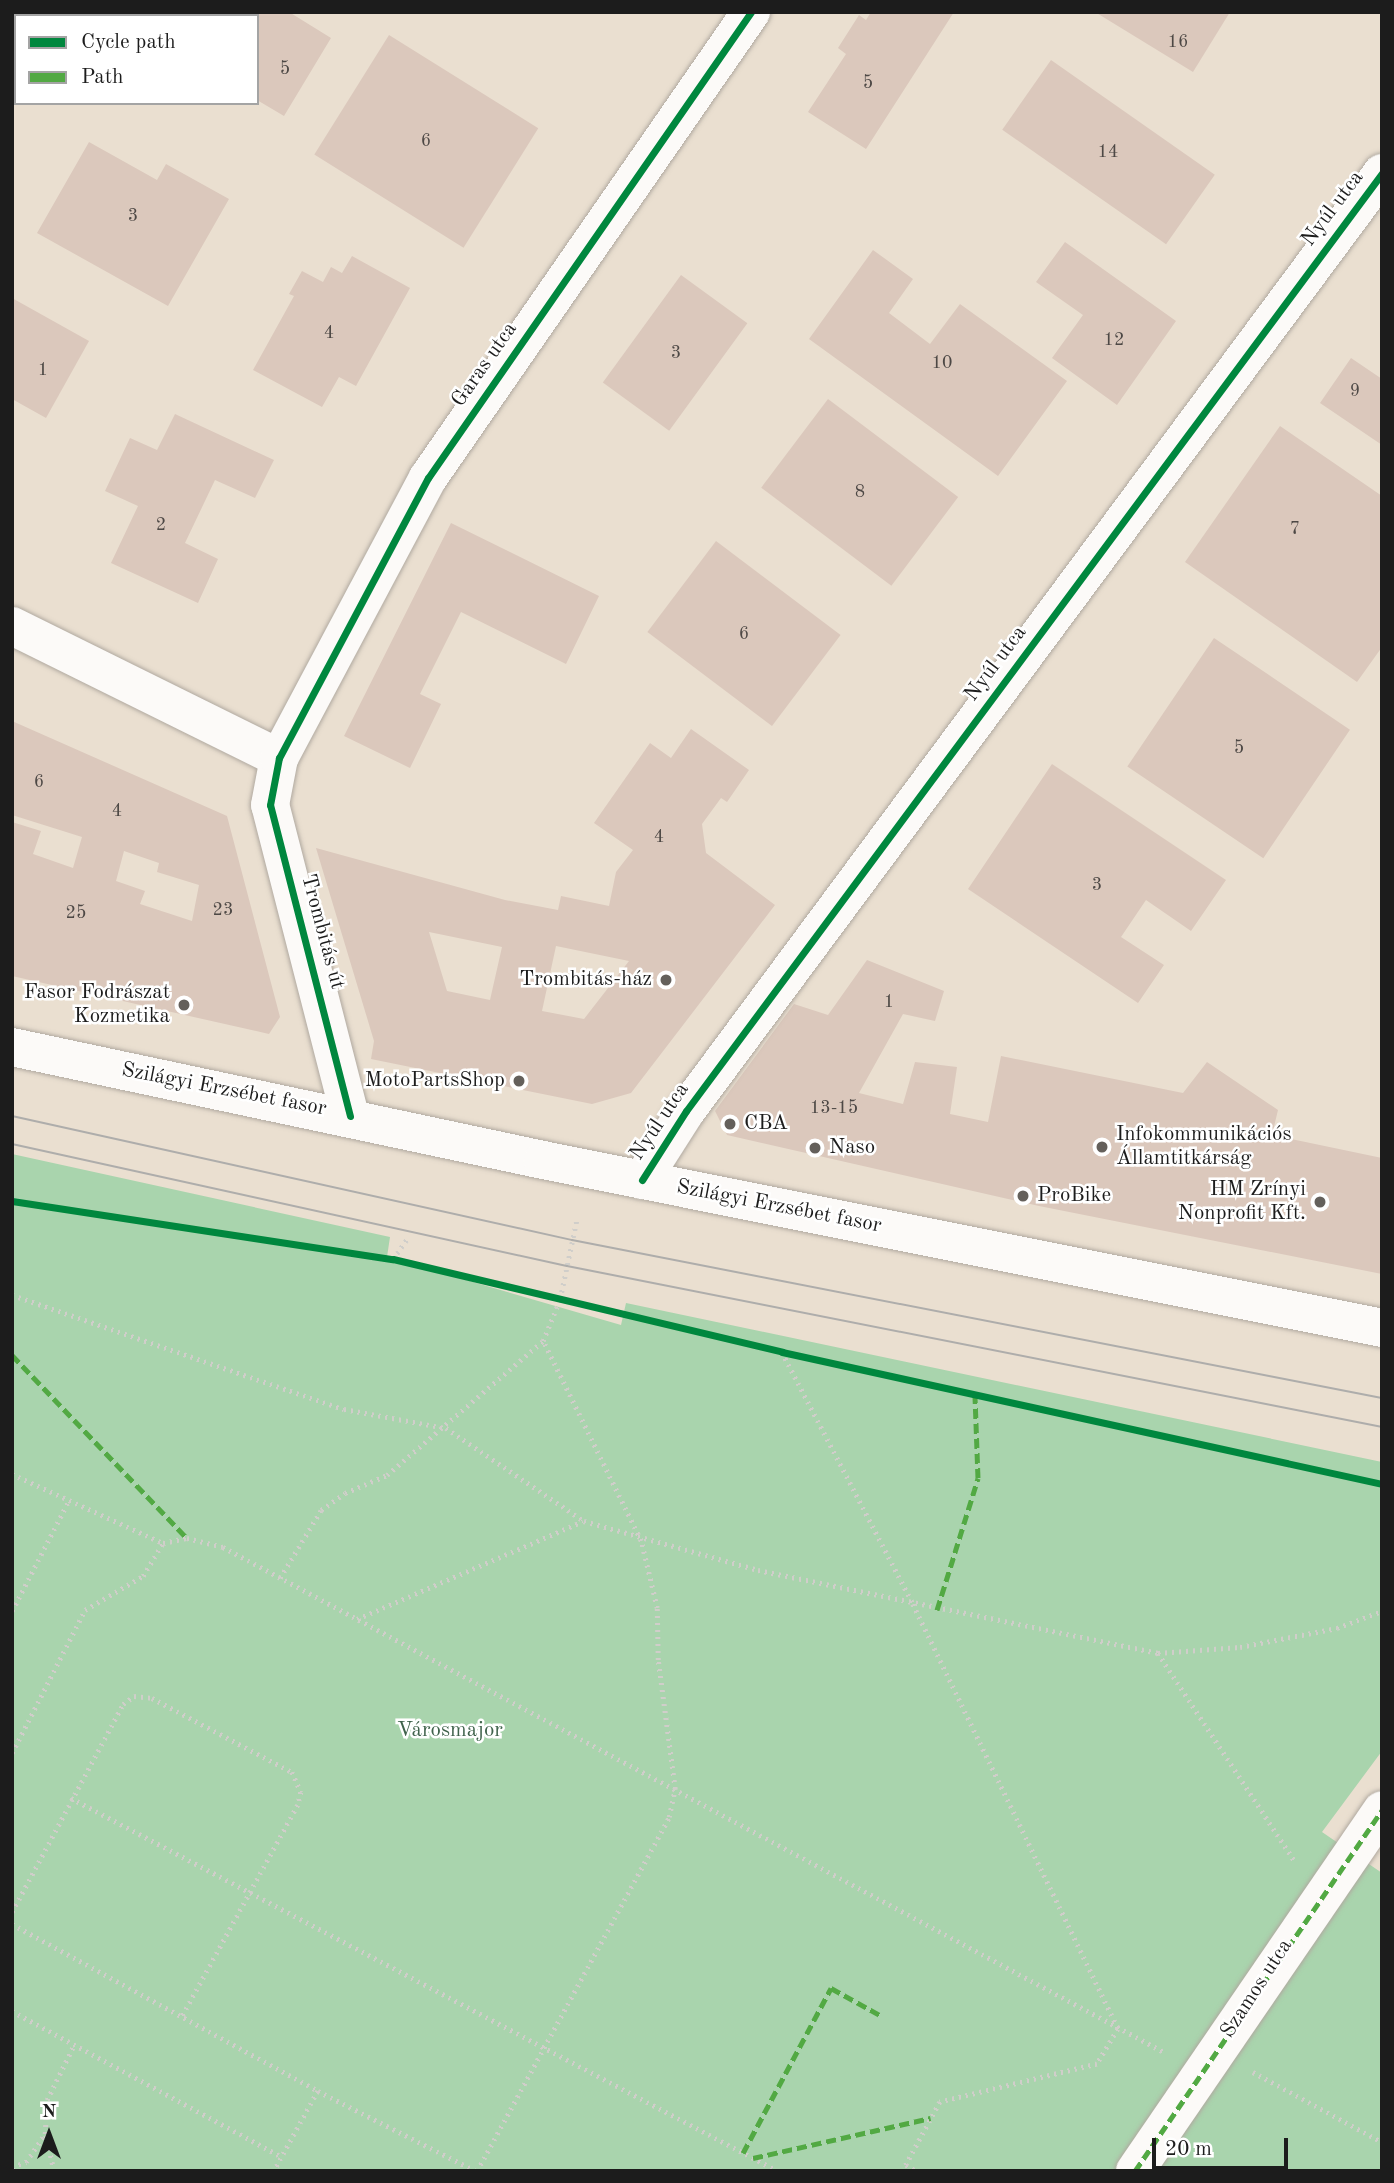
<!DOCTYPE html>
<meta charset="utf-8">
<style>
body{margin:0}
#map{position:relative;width:1394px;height:2183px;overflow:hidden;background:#eadfd0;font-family:"Old Standard TT",serif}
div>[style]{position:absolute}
.green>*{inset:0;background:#a9d4ad}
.building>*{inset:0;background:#dbc8bc;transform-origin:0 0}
.path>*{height:4.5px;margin-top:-2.25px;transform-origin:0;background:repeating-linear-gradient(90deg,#d0ceca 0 2px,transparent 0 7px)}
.roads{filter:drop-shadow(0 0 2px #b0a9a0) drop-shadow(0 0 2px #b0a9a0)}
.street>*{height:38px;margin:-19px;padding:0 19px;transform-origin:19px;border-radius:19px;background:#fcfaf8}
.secondary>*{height:38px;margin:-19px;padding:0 19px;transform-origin:19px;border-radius:19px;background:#fcfaf8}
.tram>*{height:2px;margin:-1px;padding:0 1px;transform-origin:1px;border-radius:1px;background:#aeadab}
.quiet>*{height:5px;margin-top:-2.5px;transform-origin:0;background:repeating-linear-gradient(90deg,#52a943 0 10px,transparent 0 15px)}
.cycleway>*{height:7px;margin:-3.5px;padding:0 3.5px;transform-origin:3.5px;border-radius:3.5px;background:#00873e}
.dots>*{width:19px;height:19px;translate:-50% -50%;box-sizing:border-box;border:4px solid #fff;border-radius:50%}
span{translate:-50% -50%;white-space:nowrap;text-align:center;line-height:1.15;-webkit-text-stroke:5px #fff;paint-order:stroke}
.number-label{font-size:18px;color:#4d4845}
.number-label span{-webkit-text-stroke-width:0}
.street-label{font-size:21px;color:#1c1c1c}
.poi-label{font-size:21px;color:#1c1c1c}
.right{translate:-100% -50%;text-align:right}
.left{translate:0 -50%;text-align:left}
.park-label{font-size:21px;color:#3f624b}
.frame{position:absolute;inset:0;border:14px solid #1c1c1c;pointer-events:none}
.legend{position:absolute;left:14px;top:14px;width:245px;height:91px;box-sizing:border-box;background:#fff;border:2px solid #a4a4a4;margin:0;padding:9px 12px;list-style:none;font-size:21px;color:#1c1c1c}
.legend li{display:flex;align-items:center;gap:14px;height:35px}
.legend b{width:35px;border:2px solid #a4a4a4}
.north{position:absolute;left:14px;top:2099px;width:70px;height:70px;-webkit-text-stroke:5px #fff;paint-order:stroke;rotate:0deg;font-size:19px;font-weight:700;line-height:28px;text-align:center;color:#1c1c1c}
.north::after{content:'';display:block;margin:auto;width:24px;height:32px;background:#1c1c1c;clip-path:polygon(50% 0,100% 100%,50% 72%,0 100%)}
.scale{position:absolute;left:1152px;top:2138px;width:136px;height:32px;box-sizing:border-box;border:4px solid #1c1c1c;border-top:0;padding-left:9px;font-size:21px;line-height:24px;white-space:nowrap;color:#1c1c1c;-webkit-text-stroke:5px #fff;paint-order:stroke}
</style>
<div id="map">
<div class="green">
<i style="clip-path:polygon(12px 1154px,390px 1237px,387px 1257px,621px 1325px,626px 1303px,1382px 1462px,1382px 1751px,1322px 1832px,1382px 1873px,1382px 2171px,12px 2171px)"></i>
</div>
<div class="building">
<i style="clip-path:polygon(131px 12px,289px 12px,331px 38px,284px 116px,257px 100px,257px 16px,129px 16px)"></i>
<i style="clip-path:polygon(871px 12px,954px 12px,866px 149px,808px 112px,846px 54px,838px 48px,859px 15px,866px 20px)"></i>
<i style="clip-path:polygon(1095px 12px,1230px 12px,1193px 72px)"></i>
<i style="left:389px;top:35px;width:176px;height:141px;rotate:32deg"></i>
<i style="left:1051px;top:60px;width:200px;height:85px;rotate:35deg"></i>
<i style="clip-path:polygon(89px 142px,157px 180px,166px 164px,229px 199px,168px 306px,37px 233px)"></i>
<i style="clip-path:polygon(1065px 242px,1176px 321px,1117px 405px,1052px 358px,1083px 315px,1036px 282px)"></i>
<i style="clip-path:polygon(873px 250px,913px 279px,889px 313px,930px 344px,960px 304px,1067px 381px,998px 476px,809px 339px)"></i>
<i style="clip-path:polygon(352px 256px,410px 288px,356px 386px,339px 377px,322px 407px,253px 370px,294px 296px,289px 294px,302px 271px,323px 282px,331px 267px,342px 273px)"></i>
<i style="left:681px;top:275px;width:82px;height:133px;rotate:36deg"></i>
<i style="clip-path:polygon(12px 298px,89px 341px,46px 418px,12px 399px)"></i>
<i style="clip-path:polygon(1351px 358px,1382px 379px,1382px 445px,1320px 403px)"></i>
<i style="left:828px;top:399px;width:163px;height:111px;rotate:37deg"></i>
<i style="clip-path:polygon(175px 414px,274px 460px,255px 498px,215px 480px,185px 543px,218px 559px,198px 603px,111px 563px,138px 506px,105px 491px,130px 438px,157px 450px)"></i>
<i style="clip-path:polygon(1280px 426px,1382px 496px,1382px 647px,1357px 682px,1185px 562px)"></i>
<i style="clip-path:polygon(451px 523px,599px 596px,566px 664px,461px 612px,420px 694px,441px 704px,410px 768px,344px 736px)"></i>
<i style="left:716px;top:541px;width:156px;height:114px;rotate:37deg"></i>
<i style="left:1214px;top:638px;width:164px;height:155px;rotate:34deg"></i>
<i style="clip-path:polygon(evenodd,12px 721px,227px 816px,280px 1017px,269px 1034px,12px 976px,12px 822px,41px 831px,33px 854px,73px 868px,82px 837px,12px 815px,12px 721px,124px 851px,159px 863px,157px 872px,199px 885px,192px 921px,140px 904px,145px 891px,116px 881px,124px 851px)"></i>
<i style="clip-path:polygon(evenodd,691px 729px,749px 770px,727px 802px,721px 798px,702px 824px,706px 853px,775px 905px,631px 1093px,592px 1104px,371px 1059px,374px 1041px,316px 848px,505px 900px,558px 910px,561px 896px,609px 906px,616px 872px,633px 850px,594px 823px,650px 743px,671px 758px,691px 729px,429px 932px,502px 947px,490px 1000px,447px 991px,429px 932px,691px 729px,556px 946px,629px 961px,584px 1019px,542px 1011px,556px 946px)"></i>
<i style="clip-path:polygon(1052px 764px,1226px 880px,1191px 931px,1146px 900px,1121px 937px,1164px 965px,1138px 1003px,968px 889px)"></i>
<i style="clip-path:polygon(867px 960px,944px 991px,935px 1021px,903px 1014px,859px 1093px,903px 1104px,915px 1062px,957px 1067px,950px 1114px,988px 1122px,1001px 1056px,1183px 1093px,1207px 1062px,1278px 1110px,1272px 1135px,1382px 1158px,1382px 1274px,1039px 1206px,727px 1135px,715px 1111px,794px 1004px,828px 1015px)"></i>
</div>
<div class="path">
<i style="left:393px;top:1259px;width:24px;rotate:-55deg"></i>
<i style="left:12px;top:1295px;width:351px;rotate:19deg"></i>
<i style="left:344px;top:1409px;width:104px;rotate:10.6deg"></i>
<i style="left:446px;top:1428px;width:166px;rotate:34deg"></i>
<i style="left:584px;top:1521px;width:181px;rotate:15.7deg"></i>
<i style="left:758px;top:1570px;width:409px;rotate:11.7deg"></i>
<i style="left:1158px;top:1653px;width:82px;rotate:-4.2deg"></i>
<i style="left:1240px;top:1647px;width:99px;rotate:-11.1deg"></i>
<i style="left:1337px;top:1628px;width:48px;rotate:-20.7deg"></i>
<i style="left:782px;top:1352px;width:284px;rotate:62.5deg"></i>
<i style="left:913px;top:1604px;width:472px;rotate:64.2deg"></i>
<i style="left:1118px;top:2029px;width:41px;rotate:121deg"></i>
<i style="left:1097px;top:2064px;width:162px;rotate:166.4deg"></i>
<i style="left:940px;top:2102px;width:72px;rotate:118.4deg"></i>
<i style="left:906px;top:2165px;width:12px;rotate:31deg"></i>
<i style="left:12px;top:1474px;width:166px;rotate:24.6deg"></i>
<i style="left:163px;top:1543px;width:25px;rotate:-12deg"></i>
<i style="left:187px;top:1538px;width:37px;rotate:14deg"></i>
<i style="left:223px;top:1547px;width:1070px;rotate:28.22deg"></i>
<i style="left:280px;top:1578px;width:79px;rotate:-58.9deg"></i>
<i style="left:321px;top:1510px;width:29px;rotate:-35deg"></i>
<i style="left:345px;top:1493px;width:46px;rotate:-23.2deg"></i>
<i style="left:387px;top:1475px;width:206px;rotate:-40.7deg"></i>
<i style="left:543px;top:1341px;width:45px;rotate:-68deg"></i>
<i style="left:560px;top:1299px;width:83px;rotate:-78.1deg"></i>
<i style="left:12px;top:1611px;width:125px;rotate:-62.8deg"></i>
<i style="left:357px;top:1619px;width:246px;rotate:-23.4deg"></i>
<i style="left:1158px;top:1653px;width:248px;rotate:56.7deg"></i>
<i style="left:12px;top:1753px;width:161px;rotate:-63deg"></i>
<i style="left:85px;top:1610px;width:67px;rotate:-30.4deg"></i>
<i style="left:143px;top:1576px;width:39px;rotate:-59deg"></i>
<i style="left:71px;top:1798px;width:799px;rotate:27.82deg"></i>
<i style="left:12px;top:1912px;width:236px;rotate:-61.9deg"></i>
<i style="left:123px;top:1704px;width:14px;rotate:-36deg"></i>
<i style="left:134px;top:1696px;width:18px;rotate:6deg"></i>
<i style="left:152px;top:1698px;width:158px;rotate:27.9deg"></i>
<i style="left:292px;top:1772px;width:22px;rotate:66deg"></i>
<i style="left:301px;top:1792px;width:13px;rotate:103deg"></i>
<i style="left:298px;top:1805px;width:242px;rotate:118.7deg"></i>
<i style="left:12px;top:1924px;width:349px;rotate:28.6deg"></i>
<i style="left:318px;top:2091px;width:91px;rotate:118.8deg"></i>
<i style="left:12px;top:2011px;width:307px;rotate:28.4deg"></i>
<i style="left:1253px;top:2072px;width:147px;rotate:28.5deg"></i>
<i style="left:318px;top:2091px;width:177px;rotate:26.9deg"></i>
<i style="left:46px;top:2135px;width:37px;rotate:77deg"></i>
<i style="left:12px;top:2167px;width:15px;rotate:-20deg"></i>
<i style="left:26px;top:2162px;width:34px;rotate:-56deg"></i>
<i style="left:45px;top:2134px;width:34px;rotate:-87deg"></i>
<i style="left:47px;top:2100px;width:61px;rotate:-63.9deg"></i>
<i style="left:477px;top:2171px;width:403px;rotate:-61.5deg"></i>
<i style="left:669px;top:1817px;width:29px;rotate:-78deg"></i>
<i style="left:675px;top:1789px;width:130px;rotate:-97.5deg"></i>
<i style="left:658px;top:1660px;width:52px;rotate:-91.1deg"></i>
<i style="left:657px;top:1608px;width:69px;rotate:-103.4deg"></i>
<i style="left:641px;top:1541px;width:223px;rotate:-116.1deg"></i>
</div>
<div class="roads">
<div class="street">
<i style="left:47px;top:16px;width:4px;rotate:-63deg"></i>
<i style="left:12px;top:75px;width:7px;rotate:-56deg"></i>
<i style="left:12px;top:626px;width:298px;rotate:26.3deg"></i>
<i style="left:350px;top:1116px;width:321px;rotate:-104.4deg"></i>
<i style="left:270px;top:805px;width:48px;rotate:-79.2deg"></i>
<i style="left:279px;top:758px;width:317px;rotate:-62deg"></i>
<i style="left:428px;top:478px;width:567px;rotate:-55.27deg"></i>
<i style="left:642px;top:1180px;width:82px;rotate:-57.5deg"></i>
<i style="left:686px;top:1111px;width:1168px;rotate:-53.42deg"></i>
<i style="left:1135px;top:2171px;width:437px;rotate:-55.6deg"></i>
</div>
<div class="secondary">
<i style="left:12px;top:1047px;width:543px;rotate:12.01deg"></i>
<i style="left:543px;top:1160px;width:856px;rotate:11.32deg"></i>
</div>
</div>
<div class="tram">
<i style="left:12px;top:1116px;width:574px;rotate:12.49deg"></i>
<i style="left:572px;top:1240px;width:825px;rotate:11.04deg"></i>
<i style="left:12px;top:1144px;width:568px;rotate:12.4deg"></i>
<i style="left:567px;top:1266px;width:831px;rotate:11.17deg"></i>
</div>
<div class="quiet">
<i style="left:12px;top:1355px;width:253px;rotate:46.3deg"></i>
<i style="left:937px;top:1610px;width:138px;rotate:-72.7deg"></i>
<i style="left:978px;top:1478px;width:83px;rotate:-92.1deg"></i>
<i style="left:743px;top:2153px;width:187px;rotate:-61.9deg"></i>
<i style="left:831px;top:1988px;width:56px;rotate:28.9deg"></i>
<i style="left:753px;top:2158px;width:182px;rotate:-12.7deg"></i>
<i style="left:1135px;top:2171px;width:437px;rotate:-55.6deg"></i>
</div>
<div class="cycleway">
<i style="left:350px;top:1116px;width:321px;rotate:-104.4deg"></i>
<i style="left:270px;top:805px;width:48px;rotate:-79.2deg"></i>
<i style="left:279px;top:758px;width:317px;rotate:-62deg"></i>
<i style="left:428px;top:478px;width:567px;rotate:-55.27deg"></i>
<i style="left:642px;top:1180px;width:82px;rotate:-57.5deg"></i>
<i style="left:686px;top:1111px;width:1168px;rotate:-53.42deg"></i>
<i style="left:12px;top:1201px;width:385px;rotate:8.7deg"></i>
<i style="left:393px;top:1259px;width:400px;rotate:13.4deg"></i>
<i style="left:782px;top:1352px;width:614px;rotate:12.41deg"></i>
</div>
<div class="dots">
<i style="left:666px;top:980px;background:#64605b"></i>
<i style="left:184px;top:1005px;background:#64605b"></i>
<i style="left:519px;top:1081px;background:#64605b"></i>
<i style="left:730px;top:1124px;background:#64605b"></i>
<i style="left:1102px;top:1147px;background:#64605b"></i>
<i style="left:815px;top:1148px;background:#64605b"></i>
<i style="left:1023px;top:1196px;background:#64605b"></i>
<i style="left:1320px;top:1202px;background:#64605b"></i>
</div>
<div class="number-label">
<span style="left:1178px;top:42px">16</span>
<span style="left:285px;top:69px">5</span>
<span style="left:868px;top:83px">5</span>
<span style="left:426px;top:141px">6</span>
<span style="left:1108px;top:152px">14</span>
<span style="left:133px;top:216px">3</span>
<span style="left:329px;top:333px">4</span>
<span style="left:1114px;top:340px">12</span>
<span style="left:676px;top:353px">3</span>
<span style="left:942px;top:363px">10</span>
<span style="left:43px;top:370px">1</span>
<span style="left:1355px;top:391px">9</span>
<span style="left:860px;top:492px">8</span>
<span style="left:161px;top:525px">2</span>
<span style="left:1295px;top:529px">7</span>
<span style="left:744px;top:634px">6</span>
<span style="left:1239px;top:748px">5</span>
<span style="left:39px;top:782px">6</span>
<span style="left:117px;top:811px">4</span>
<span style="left:659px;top:837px">4</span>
<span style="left:1097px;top:885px">3</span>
<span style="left:223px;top:910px">23</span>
<span style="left:76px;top:913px">25</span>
<span style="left:889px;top:1002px">1</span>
<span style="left:834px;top:1108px">13-15</span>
</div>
<div class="street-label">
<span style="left:1333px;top:209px;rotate:-53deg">Nyúl utca</span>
<span style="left:485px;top:365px;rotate:-55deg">Garas utca</span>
<span style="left:996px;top:664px;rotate:-53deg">Nyúl utca</span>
<span style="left:322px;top:932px;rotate:75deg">Trombitás út</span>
<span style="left:224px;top:1090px;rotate:11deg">Szilágyi Erzsébet fasor</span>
<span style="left:660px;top:1122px;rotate:-56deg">Nyúl utca</span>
<span style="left:779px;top:1207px;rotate:11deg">Szilágyi Erzsébet fasor</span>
<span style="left:1257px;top:1989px;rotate:-57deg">Szamos utca</span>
</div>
<div class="poi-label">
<span class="right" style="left:652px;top:980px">Trombitás-ház</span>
<span class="right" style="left:170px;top:1005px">Fasor Fodrászat<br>Kozmetika</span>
<span class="right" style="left:505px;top:1081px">MotoPartsShop</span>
<span class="left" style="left:744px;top:1124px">CBA</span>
<span class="left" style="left:1116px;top:1147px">Infokommunikációs<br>Államtitkárság</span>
<span class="left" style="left:829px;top:1148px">Naso</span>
<span class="right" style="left:1306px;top:1202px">HM Zrínyi<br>Nonprofit Kft.</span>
<span class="left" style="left:1037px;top:1196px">ProBike</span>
</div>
<div class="park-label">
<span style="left:450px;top:1731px">Városmajor</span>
</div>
<div class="frame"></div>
<ul class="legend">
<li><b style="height:9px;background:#00873e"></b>Cycle path</li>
<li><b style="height:9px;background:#52a943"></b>Path</li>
</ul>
<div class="north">N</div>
<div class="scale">20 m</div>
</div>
